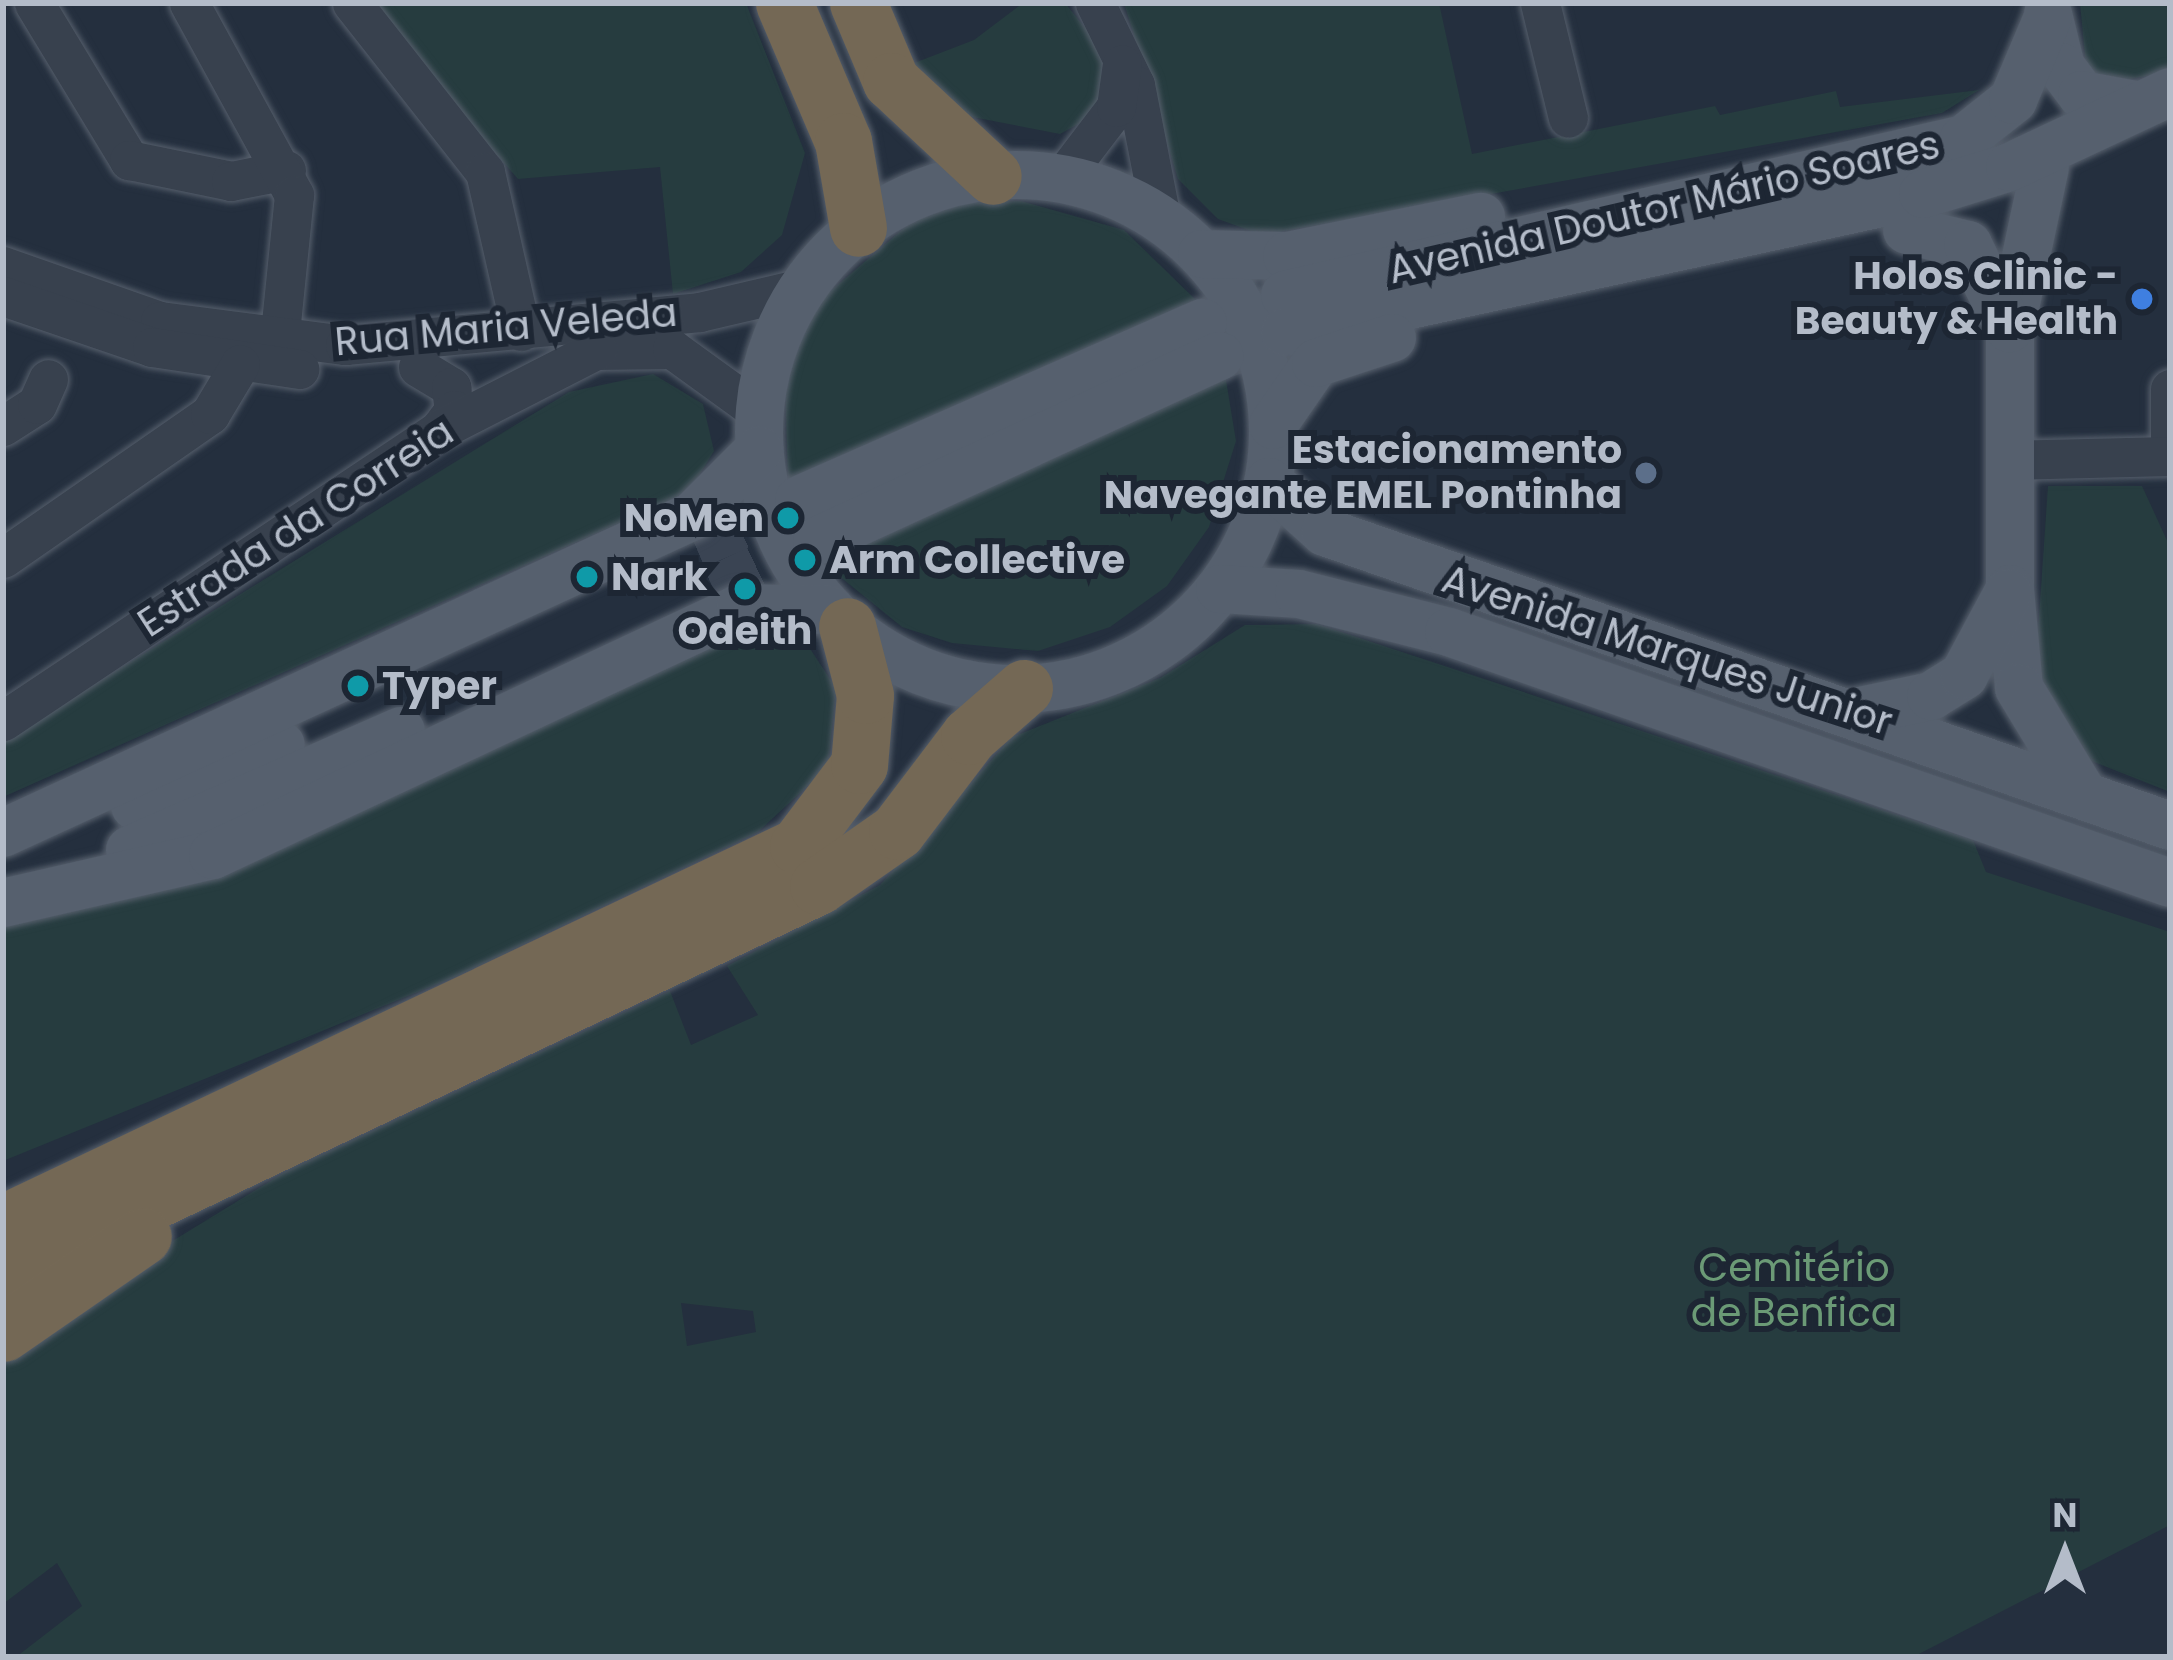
<!DOCTYPE html>
<meta charset="utf-8">
<style>
body{margin:0}
#map{position:relative;width:2173px;height:1660px;overflow:hidden;background:#242f3e;font-family:Poppins,sans-serif}
div>[style]{position:absolute}
.green>*{inset:0;background:#263c3f}
.major-tunnel>*{height:48px;margin-top:-24px;transform-origin:0;background:repeating-linear-gradient(90deg,#3a4453 0 48px,transparent 0 72px)}
.roads{filter:drop-shadow(0 0 3px #565f6c) drop-shadow(0 0 3px #565f6c)}
.minor>*{height:39px;margin:-19.5px;padding:0 19.5px;transform-origin:19.5px;border-radius:19.5px;background:#38414e}
.major>*{height:48px;margin:-24px;padding:0 24px;transform-origin:24px;border-radius:24px;background:#56606e}
.major>.ring{margin:-24px;padding:0;box-sizing:content-box;background:none;border:48px solid #56606e;border-radius:50%}
.highway>*{height:57px;margin:-28.5px;padding:0 28.5px;transform-origin:28.5px;border-radius:28.5px;background:#746855}
.dots>*{width:33px;height:33px;translate:-50% -50%;box-sizing:border-box;border:6px solid #1d2633;border-radius:50%}
span{translate:-50% -50%;white-space:nowrap;text-align:center;line-height:1.15;-webkit-text-stroke:12px #1d2633;paint-order:stroke}
.street-label{font-size:39px;color:#b4bcc9}
.poi-label{font-size:39px;color:#b4bcc9;font-weight:700}
.right{translate:-100% -50%;text-align:right}
.left{translate:0 -50%;text-align:left}
.park-label{font-size:39px;color:#6b9a76}
.frame{position:absolute;inset:0;border:6px solid #b4bcc9;pointer-events:none}
.north{position:absolute;left:2005px;top:1492px;width:120px;height:120px;-webkit-text-stroke:9px #1d2633;paint-order:stroke;rotate:0deg;font-size:33px;font-weight:700;line-height:48px;text-align:center;color:#b4bcc9}
.north::after{content:'';display:block;margin:auto;width:42px;height:54px;background:#b4bcc9;clip-path:polygon(50% 0,100% 100%,50% 72%,0 100%)}
</style>
<div id="map">
<div class="green">
<i style="clip-path:polygon(361px 3px,746px 3px,805px 153px,782px 235px,741px 272px,673px 294px,660px 167px,518px 179px)"></i>
<i style="clip-path:polygon(1023px 3px,1065px 3px,1099px 45px,1108px 78px,1093px 116px,1060px 134px,967px 116px,914px 63px,974px 40px)"></i>
<i style="clip-path:polygon(1124px 3px,1439px 3px,1472px 154px,1715px 106px,1720px 115px,1836px 91px,1840px 107px,1979px 90px,1942px 113px,1262px 235px,1218px 219px,1178px 179px)"></i>
<i style="clip-path:polygon(2080px 3px,2170px 3px,2170px 72px,2106px 83px,2086px 67px)"></i>
<i style="clip-path:polygon(1021px 201px,1124px 230px,1199px 303px,788px 485px,785px 381px,813px 306px,910px 223px,963px 203px)"></i>
<i style="clip-path:polygon(653px 374px,703px 404px,714px 451px,689px 492px,3px 797px,3px 740px,569px 392px)"></i>
<i style="clip-path:polygon(1225px 374px,1236px 441px,1209px 527px,1167px 586px,1110px 627px,1038px 651px,952px 643px,902px 627px,828px 567px,826px 556px)"></i>
<i style="clip-path:polygon(2048px 486px,2142px 486px,2170px 547px,2170px 792px,2089px 760px,2056px 726px,2036px 661px)"></i>
<i style="clip-path:polygon(evenodd,1317px 624px,1973px 840px,1986px 872px,2170px 932px,2170px 1525px,1913px 1657px,16px 1657px,82px 1606px,57px 1563px,3px 1604px,3px 1345px,285px 1172px,670px 991px,691px 1045px,758px 1015px,727px 966px,880px 885px,1012px 737px,1160px 678px,1245px 625px,1317px 624px,681px 1303px,753px 1311px,756px 1332px,687px 1346px,681px 1303px)"></i>
<i style="clip-path:polygon(737px 628px,799px 632px,836px 688px,828px 767px,758px 832px,457px 976px,3px 1161px,3px 924px)"></i>
</div>
<div class="major-tunnel">
<i style="left:1203px;top:323px;width:87px;rotate:-18.9deg"></i>
<i style="left:1219px;top:356px;width:70px;rotate:-20deg"></i>
<i style="left:695px;top:545px;width:113px;rotate:-23.4deg"></i>
<i style="left:714px;top:590px;width:114px;rotate:-25.4deg"></i>
</div>
<div class="roads">
<div class="minor">
<i style="left:34px;top:3px;width:184px;rotate:58.8deg"></i>
<i style="left:129px;top:160px;width:104px;rotate:11.6deg"></i>
<i style="left:231px;top:181px;width:56px;rotate:-11.3deg"></i>
<i style="left:189px;top:3px;width:219px;rotate:61.3deg"></i>
<i style="left:294px;top:195px;width:148px;rotate:95.8deg"></i>
<i style="left:352px;top:3px;width:215px;rotate:51.8deg"></i>
<i style="left:485px;top:172px;width:163px;rotate:77.2deg"></i>
<i style="left:1095px;top:3px;width:91px;rotate:64deg"></i>
<i style="left:1135px;top:85px;width:136px;rotate:79deg"></i>
<i style="left:1540px;top:3px;width:118px;rotate:76.3deg"></i>
<i style="left:1061px;top:179px;width:91px;rotate:-52.6deg"></i>
<i style="left:1116px;top:107px;width:43px;rotate:-82.1deg"></i>
<i style="left:3px;top:266px;width:166px;rotate:19.3deg"></i>
<i style="left:160px;top:321px;width:187px;rotate:7.4deg"></i>
<i style="left:345px;top:345px;width:356px;rotate:-5.3deg"></i>
<i style="left:699px;top:312px;width:106px;rotate:-13.1deg"></i>
<i style="left:3px;top:296px;width:157px;rotate:18.9deg"></i>
<i style="left:152px;top:347px;width:149px;rotate:8.5deg"></i>
<i style="left:591px;top:350px;width:81px;rotate:-0.7deg"></i>
<i style="left:672px;top:349px;width:107px;rotate:35.9deg"></i>
<i style="left:418px;top:367px;width:39px;rotate:31deg"></i>
<i style="left:451px;top:387px;width:23px;rotate:83deg"></i>
<i style="left:454px;top:410px;width:25px;rotate:127deg"></i>
<i style="left:2170px;top:389px;width:60px;rotate:90deg"></i>
<i style="left:3px;top:426px;width:40px;rotate:-32.9deg"></i>
<i style="left:37px;top:404px;width:27px;rotate:-66deg"></i>
<i style="left:2006px;top:460px;width:164px;rotate:-1.4deg"></i>
<i style="left:3px;top:558px;width:252px;rotate:-34.8deg"></i>
<i style="left:210px;top:414px;width:58px;rotate:-59deg"></i>
<i style="left:3px;top:721px;width:524px;rotate:-33.72deg"></i>
<i style="left:439px;top:430px;width:178px;rotate:-27.1deg"></i>
</div>
<div class="major">
<i style="left:2048px;top:14px;width:55px;rotate:76.2deg"></i>
<i style="left:2061px;top:67px;width:35px;rotate:53deg"></i>
<i style="left:2082px;top:95px;width:56px;rotate:10.3deg"></i>
<i style="left:2045px;top:167px;width:169px;rotate:102deg"></i>
<i style="left:2010px;top:332px;width:257px;rotate:90deg"></i>
<i style="left:2010px;top:589px;width:99px;rotate:84.8deg"></i>
<i style="left:2019px;top:688px;width:122px;rotate:58.8deg"></i>
<i class="ring" style="left:759px;top:175px;width:466px;height:466px"></i>
<i style="left:1907px;top:230px;width:63px;rotate:13.8deg"></i>
<i style="left:1968px;top:245px;width:93px;rotate:63.7deg"></i>
<i style="left:1202px;top:254px;width:85px;rotate:1.3deg"></i>
<i style="left:1287px;top:256px;width:198px;rotate:-11.4deg"></i>
<i style="left:1285px;top:295px;width:697px;rotate:-12.94deg"></i>
<i style="left:1964px;top:139px;width:63px;rotate:-38.5deg"></i>
<i style="left:2013px;top:100px;width:90px;rotate:-67.1deg"></i>
<i style="left:1285px;top:332px;width:653px;rotate:-12.21deg"></i>
<i style="left:1923px;top:194px;width:91px;rotate:-17.2deg"></i>
<i style="left:2010px;top:167px;width:177px;rotate:-25.1deg"></i>
<i style="left:1273px;top:425px;width:75px;rotate:-55.3deg"></i>
<i style="left:1316px;top:363px;width:80px;rotate:-18.2deg"></i>
<i style="left:1269px;top:482px;width:75px;rotate:41.8deg"></i>
<i style="left:1325px;top:532px;width:895px;rotate:19.18deg"></i>
<i style="left:799px;top:500px;width:441px;rotate:-23.7deg"></i>
<i style="left:817px;top:541px;width:443px;rotate:-24.7deg"></i>
<i style="left:1220px;top:589px;width:79px;rotate:3.6deg"></i>
<i style="left:1299px;top:594px;width:155px;rotate:14.2deg"></i>
<i style="left:1449px;top:632px;width:763px;rotate:19.19deg"></i>
<i style="left:1860px;top:711px;width:73px;rotate:-11.9deg"></i>
<i style="left:1931px;top:696px;width:39px;rotate:-32deg"></i>
<i style="left:1964px;top:675px;width:93px;rotate:-61.8deg"></i>
<i style="left:135px;top:806px;width:158px;rotate:-22.7deg"></i>
<i style="left:3px;top:833px;width:759px;rotate:-24.68deg"></i>
<i style="left:693px;top:516px;width:93px;rotate:-45deg"></i>
<i style="left:130px;top:850px;width:296px;rotate:-23.7deg"></i>
<i style="left:3px;top:903px;width:215px;rotate:-12.9deg"></i>
<i style="left:213px;top:855px;width:582px;rotate:-25.11deg"></i>
<i style="left:740px;top:608px;width:90px;rotate:1.3deg"></i>
</div>
<div class="highway">
<i style="left:784px;top:3px;width:150px;rotate:66.9deg"></i>
<i style="left:843px;top:141px;width:88px;rotate:80.2deg"></i>
<i style="left:858px;top:3px;width:85px;rotate:67.1deg"></i>
<i style="left:891px;top:81px;width:139px;rotate:43deg"></i>
<i style="left:3px;top:1223px;width:880px;rotate:-25.37deg"></i>
<i style="left:798px;top:846px;width:101px;rotate:-53deg"></i>
<i style="left:859px;top:765px;width:70px;rotate:-85.1deg"></i>
<i style="left:865px;top:695px;width:71px;rotate:-104.6deg"></i>
<i style="left:3px;top:1272px;width:902px;rotate:-25.34deg"></i>
<i style="left:818px;top:886px;width:96px;rotate:-34.8deg"></i>
<i style="left:897px;top:831px;width:119px;rotate:-52.8deg"></i>
<i style="left:969px;top:736px;width:73px;rotate:-41.1deg"></i>
<i style="left:3px;top:1333px;width:170px;rotate:-34.7deg"></i>
</div>
</div>
<div class="dots">
<i style="left:2142px;top:299px;background:#3f7fe0"></i>
<i style="left:1646px;top:473px;background:#5c6f8a"></i>
<i style="left:788px;top:518px;background:#0f9aa8"></i>
<i style="left:805px;top:560px;background:#0f9aa8"></i>
<i style="left:587px;top:577px;background:#0f9aa8"></i>
<i style="left:745px;top:589px;background:#0f9aa8"></i>
<i style="left:358px;top:686px;background:#0f9aa8"></i>
</div>
<div class="street-label">
<span style="left:1664px;top:208px;rotate:-13deg">Avenida Doutor Mário Soares</span>
<span style="left:506px;top:328px;rotate:-5deg">Rua Maria Veleda</span>
<span style="left:296px;top:528px;rotate:-33deg">Estrada da Correia</span>
<span style="left:1667px;top:651px;rotate:18deg">Avenida Marques Junior</span>
</div>
<div class="poi-label">
<span class="right" style="left:2118px;top:299px">Holos Clinic -<br>Beauty &amp; Health</span>
<span class="right" style="left:1622px;top:473px">Estacionamento<br>Navegante EMEL Pontinha</span>
<span class="right" style="left:764px;top:518px">NoMen</span>
<span class="left" style="left:829px;top:560px">Arm Collective</span>
<span class="left" style="left:611px;top:577px">Nark</span>
<span style="left:745px;top:631px">Odeith</span>
<span class="left" style="left:382px;top:686px">Typer</span>
</div>
<div class="park-label">
<span style="left:1794px;top:1291px">Cemitério<br>de Benfica</span>
</div>
<div class="frame"></div>
<div class="north">N</div>
</div>
